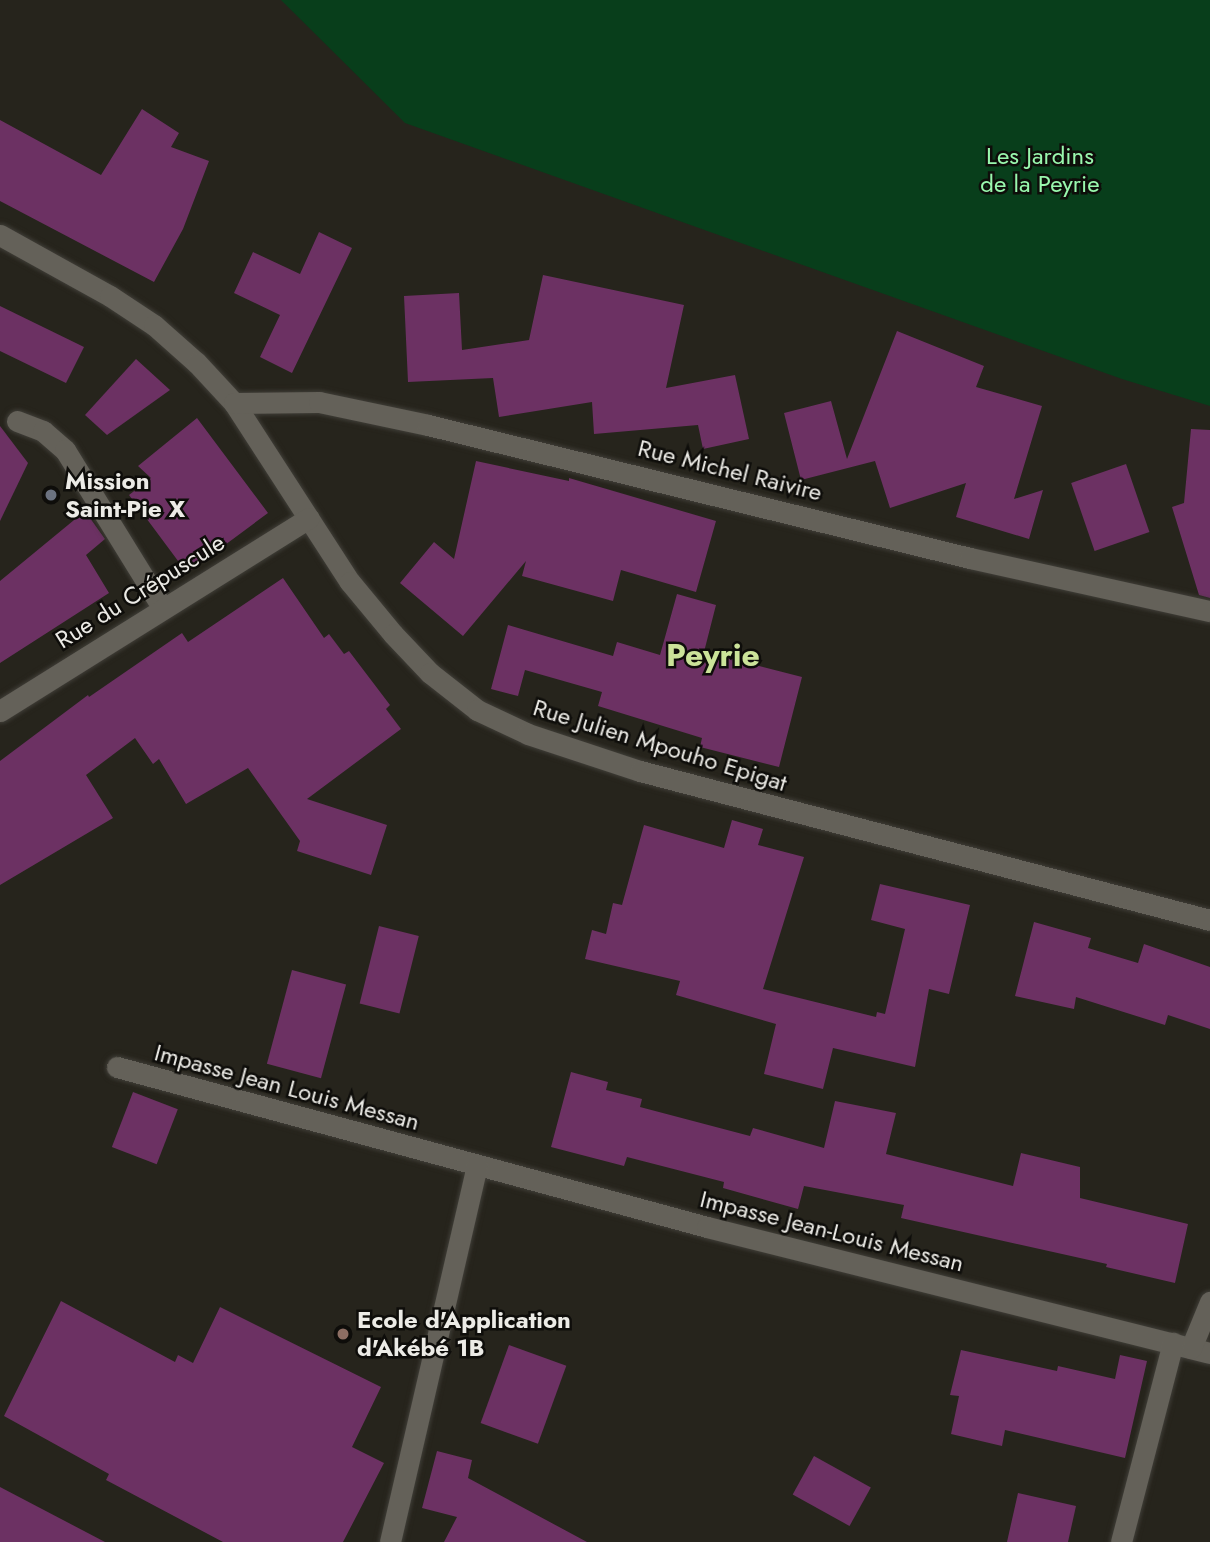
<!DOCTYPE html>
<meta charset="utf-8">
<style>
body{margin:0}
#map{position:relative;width:1210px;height:1542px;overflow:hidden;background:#26241c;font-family:Jost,sans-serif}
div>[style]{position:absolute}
.green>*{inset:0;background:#083e1b}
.building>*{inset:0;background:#6c3163;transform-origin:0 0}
.roads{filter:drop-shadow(0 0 2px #403e38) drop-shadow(0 0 2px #403e38)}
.street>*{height:21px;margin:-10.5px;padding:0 10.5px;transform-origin:10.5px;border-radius:10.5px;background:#646159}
.dots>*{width:19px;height:19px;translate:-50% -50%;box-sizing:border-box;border:4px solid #0e0d0a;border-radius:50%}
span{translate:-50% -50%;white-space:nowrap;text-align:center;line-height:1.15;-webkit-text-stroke:5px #0e0d0a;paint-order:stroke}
.park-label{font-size:24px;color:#99f7ad}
.street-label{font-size:24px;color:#ecebe6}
.poi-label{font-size:24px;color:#ecebe6;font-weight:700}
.left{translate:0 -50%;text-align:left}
.district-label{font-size:32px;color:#cbe399;font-weight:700}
</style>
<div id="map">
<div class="green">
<i style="clip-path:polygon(281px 0,1210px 0,1210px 406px,1122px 379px,405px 123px)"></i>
</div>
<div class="building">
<i style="clip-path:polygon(142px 109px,179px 133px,171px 147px,209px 161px,183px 229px,154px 282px,0 201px,0 120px,101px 175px)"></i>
<i style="clip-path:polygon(319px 232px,352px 248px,292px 373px,260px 357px,280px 315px,234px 293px,253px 252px,300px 274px)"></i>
<i style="clip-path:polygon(543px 275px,684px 305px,666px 388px,735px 375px,749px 439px,703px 449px,698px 425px,594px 434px,592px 402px,499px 417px,493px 378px,408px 382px,404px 296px,459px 293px,462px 350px,529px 340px)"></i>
<i style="clip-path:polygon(0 306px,84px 347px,66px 383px,0 351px)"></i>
<i style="clip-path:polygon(897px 331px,984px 366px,976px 387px,1042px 406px,1014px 499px,1043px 490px,1029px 539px,956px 517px,966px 483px,890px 508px,875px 461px,801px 480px,784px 413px,831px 401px,847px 459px)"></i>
<i style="clip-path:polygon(136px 359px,170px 390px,107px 435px,85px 415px)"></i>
<i style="clip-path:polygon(197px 418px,268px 513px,187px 573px,129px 495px,151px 478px,138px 466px)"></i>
<i style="clip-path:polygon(0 426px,28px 463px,0 521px)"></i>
<i style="clip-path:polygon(1191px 429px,1210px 430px,1210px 598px,1199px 595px,1172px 507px,1184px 503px)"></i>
<i style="clip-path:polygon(476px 461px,569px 481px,569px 478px,716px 521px,696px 592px,621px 570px,613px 601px,522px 576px,526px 561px,463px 636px,400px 583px,434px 542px,454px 559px)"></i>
<i style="left:1126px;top:464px;width:72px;height:58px;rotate:71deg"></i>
<i style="clip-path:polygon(85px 511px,105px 539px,86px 555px,109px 593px,0 663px,0 581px)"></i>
<i style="clip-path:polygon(283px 578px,324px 638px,329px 634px,344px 654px,349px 651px,390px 705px,386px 709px,401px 729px,307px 799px,387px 825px,371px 875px,297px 851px,300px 841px,248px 768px,186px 804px,159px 759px,153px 764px,135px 738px,86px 775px,113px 818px,0 885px,0 761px,88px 695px,89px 697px,182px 633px,188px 642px)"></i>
<i style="clip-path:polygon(677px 594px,716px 605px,704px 652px,802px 677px,779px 767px,700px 747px,702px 738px,598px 706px,602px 692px,525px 670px,518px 696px,491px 689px,508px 625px,613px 656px,617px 642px,660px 655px)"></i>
<i style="clip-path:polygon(732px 820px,763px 829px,758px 845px,804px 857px,763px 989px,876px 1017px,877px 1012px,885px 1014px,905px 929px,871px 920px,880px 884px,970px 905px,949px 994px,929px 989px,915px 1067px,833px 1048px,823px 1089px,764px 1074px,776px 1024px,676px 995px,680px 981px,585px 959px,592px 930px,606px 934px,613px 903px,622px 905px,644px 825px,724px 848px)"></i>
<i style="clip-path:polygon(1034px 922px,1091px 938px,1088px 948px,1138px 963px,1144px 944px,1210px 967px,1210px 1029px,1168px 1015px,1165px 1025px,1076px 997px,1074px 1009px,1015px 996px)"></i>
<i style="left:379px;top:926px;width:41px;height:80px;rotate:14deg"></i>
<i style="left:292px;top:970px;width:56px;height:97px;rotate:15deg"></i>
<i style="clip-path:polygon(571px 1072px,608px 1082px,606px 1090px,642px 1099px,640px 1107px,750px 1136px,753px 1128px,824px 1148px,835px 1101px,896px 1113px,886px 1154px,1013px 1186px,1021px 1153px,1080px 1167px,1080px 1198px,1188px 1224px,1175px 1283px,1106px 1267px,1107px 1264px,901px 1218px,904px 1205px,804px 1186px,798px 1209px,723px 1188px,724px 1182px,627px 1157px,624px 1166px,551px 1147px)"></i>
<i style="left:133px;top:1092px;width:48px;height:59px;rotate:21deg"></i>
<i style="clip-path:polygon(61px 1301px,175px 1362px,178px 1355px,193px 1363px,220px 1307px,381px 1387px,352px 1447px,384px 1463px,343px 1542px,223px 1542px,106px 1480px,109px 1474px,4px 1416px)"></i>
<i style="left:509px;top:1345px;width:61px;height:83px;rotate:20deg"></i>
<i style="clip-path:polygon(961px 1350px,1057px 1371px,1058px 1366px,1115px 1379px,1120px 1355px,1147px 1361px,1125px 1458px,1005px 1430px,1002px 1446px,951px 1434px,959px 1396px,950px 1395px)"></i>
<i style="clip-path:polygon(437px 1451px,472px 1460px,468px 1478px,587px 1542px,444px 1542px,457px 1517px,422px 1508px)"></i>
<i style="left:814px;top:1456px;width:65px;height:44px;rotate:29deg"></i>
<i style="clip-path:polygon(0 1487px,105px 1542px,0 1542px)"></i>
<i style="clip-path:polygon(1018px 1493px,1076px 1506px,1068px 1542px,1007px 1542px)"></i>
</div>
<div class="roads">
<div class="street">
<i style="left:0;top:235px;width:126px;rotate:29deg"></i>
<i style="left:110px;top:296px;width:53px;rotate:33.4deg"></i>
<i style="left:154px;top:325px;width:57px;rotate:41.5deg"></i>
<i style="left:197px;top:363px;width:54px;rotate:47.2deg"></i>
<i style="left:234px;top:403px;width:213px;rotate:57.1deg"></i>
<i style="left:350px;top:582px;width:67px;rotate:50.4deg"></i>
<i style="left:393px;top:634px;width:54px;rotate:46.5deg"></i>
<i style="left:430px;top:673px;width:60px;rotate:38.2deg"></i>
<i style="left:477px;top:710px;width:56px;rotate:25.2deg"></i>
<i style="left:528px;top:734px;width:118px;rotate:18.3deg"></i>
<i style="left:640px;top:771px;width:589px;rotate:14.65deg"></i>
<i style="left:234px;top:403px;width:85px;rotate:-0.7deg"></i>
<i style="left:319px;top:402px;width:111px;rotate:11.9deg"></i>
<i style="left:428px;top:425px;width:558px;rotate:13.79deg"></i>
<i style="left:970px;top:558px;width:246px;rotate:12.5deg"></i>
<i style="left:17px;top:421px;width:28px;rotate:21deg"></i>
<i style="left:43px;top:431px;width:29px;rotate:41deg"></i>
<i style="left:65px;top:450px;width:185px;rotate:58.3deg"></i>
<i style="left:0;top:711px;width:364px;rotate:-32deg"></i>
<i style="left:117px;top:1067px;width:611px;rotate:15.17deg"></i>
<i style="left:707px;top:1227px;width:519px;rotate:14.06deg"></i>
<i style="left:1191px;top:1348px;width:50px;rotate:-67.6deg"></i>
<i style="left:390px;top:1542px;width:386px;rotate:-77deg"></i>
<i style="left:1121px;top:1542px;width:206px;rotate:-75.4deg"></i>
</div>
</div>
<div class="dots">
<i style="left:51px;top:495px;background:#6b7280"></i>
<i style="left:343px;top:1334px;background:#8d6e63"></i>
</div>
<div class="park-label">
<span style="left:1040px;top:170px">Les Jardins<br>de la Peyrie</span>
</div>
<div class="street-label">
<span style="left:730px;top:470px;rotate:14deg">Rue Michel Raivire</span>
<span style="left:140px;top:591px;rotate:-32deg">Rue du Crépuscule</span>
<span style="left:660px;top:745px;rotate:17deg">Rue Julien Mpouho Epigat</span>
<span style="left:287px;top:1087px;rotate:15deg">Impasse Jean Louis Messan</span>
<span style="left:832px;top:1231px;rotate:14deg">Impasse Jean-Louis Messan</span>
</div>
<div class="poi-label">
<span class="left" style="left:65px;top:495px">Mission<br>Saint-Pie X</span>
<span class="left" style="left:357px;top:1334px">Ecole d'Application<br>d'Akébé 1B</span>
</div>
<div class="district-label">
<span style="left:713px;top:655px">Peyrie</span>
</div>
</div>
